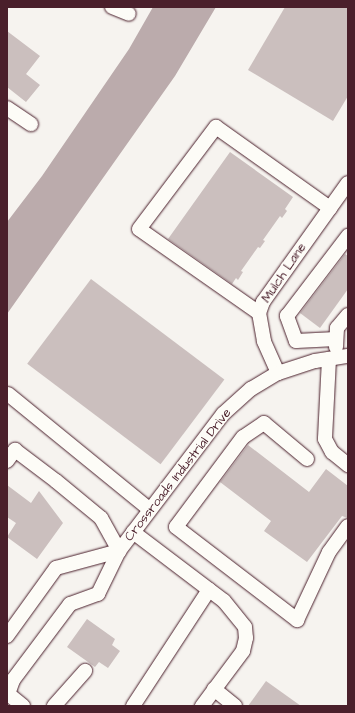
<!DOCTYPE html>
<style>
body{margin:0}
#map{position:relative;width:355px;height:713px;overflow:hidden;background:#f6f3ef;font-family:"Architects Daughter",sans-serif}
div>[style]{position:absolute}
.water>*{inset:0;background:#bbabac}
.building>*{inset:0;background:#cbbfbe;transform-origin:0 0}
.roads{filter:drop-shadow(0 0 1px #4a1f2b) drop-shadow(0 0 1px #4a1f2b)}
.minor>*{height:14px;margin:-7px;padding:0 7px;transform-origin:7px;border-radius:7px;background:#fdfcf7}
span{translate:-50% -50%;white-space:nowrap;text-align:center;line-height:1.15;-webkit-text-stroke:3px #fdfcf7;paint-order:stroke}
.street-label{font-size:13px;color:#4a1f2b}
.frame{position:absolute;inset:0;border:8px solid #4a1f2b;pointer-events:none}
</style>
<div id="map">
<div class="water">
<i style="clip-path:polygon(153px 7px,216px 7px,175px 76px,7px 314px,7px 222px,42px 176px,129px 49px)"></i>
</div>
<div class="building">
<i style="clip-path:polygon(285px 7px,348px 7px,348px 96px,333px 121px,248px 70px)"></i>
<i style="clip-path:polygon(7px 31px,40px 56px,26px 74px,40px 85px,26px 102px,7px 87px)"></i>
<i style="clip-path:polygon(230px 152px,293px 197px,285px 209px,287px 211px,282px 218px,280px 216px,263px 240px,265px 241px,260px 248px,258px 247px,241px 271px,243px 272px,238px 280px,236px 278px,232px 284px,168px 239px)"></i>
<i style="clip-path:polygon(345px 254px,348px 256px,348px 289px,320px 328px,300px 313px)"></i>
<i style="left:91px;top:279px;width:167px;height:106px;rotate:37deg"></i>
<i style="clip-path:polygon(248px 445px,309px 492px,326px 469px,348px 486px,348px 518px,342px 516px,307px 562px,264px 531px,271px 521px,220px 482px)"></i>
<i style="clip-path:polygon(7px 485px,31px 503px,39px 491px,63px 523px,37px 559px,7px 537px,16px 523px,7px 517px)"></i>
<i style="clip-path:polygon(87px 619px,115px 639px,112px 645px,120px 651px,108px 668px,99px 662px,95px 667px,67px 647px)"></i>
<i style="clip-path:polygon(266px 681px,301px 706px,248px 706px)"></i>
</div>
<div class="roads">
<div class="minor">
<i style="left:112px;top:7px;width:18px;rotate:22deg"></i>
<i style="left:7px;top:108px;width:29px;rotate:34deg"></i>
<i style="left:259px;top:313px;width:146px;rotate:-145deg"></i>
<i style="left:139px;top:229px;width:128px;rotate:-53deg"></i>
<i style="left:216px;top:127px;width:140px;rotate:35.4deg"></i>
<i style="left:336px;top:339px;width:40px;rotate:177.1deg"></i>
<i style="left:296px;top:341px;width:27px;rotate:-110deg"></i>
<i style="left:287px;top:316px;width:101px;rotate:-52.7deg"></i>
<i style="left:336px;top:347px;width:19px;rotate:-87deg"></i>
<i style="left:337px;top:328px;width:17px;rotate:-50deg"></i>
<i style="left:329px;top:359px;width:80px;rotate:92.9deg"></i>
<i style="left:325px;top:439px;width:15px;rotate:62deg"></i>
<i style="left:332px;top:452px;width:21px;rotate:39deg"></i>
<i style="left:278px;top:373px;width:35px;rotate:-114deg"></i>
<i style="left:264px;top:341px;width:28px;rotate:-100deg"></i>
<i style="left:259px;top:313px;width:12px;rotate:-70deg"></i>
<i style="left:263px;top:302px;width:146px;rotate:-54.5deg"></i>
<i style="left:8px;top:394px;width:183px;rotate:39.2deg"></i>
<i style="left:307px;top:459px;width:56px;rotate:-140.1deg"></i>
<i style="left:264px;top:423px;width:25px;rotate:146deg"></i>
<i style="left:243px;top:437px;width:112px;rotate:126.7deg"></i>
<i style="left:176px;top:527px;width:153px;rotate:37.5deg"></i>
<i style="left:297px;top:620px;width:75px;rotate:-64.8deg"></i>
<i style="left:329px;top:552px;width:32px;rotate:-54deg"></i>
<i style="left:7px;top:461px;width:14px;rotate:-54deg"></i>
<i style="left:15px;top:450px;width:51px;rotate:37.1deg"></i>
<i style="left:56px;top:481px;width:58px;rotate:39.4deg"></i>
<i style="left:101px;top:518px;width:38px;rotate:61deg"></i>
<i style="left:133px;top:532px;width:114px;rotate:37.2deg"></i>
<i style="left:224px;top:601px;width:33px;rotate:51deg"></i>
<i style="left:245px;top:627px;width:11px;rotate:85deg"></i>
<i style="left:246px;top:638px;width:13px;rotate:103deg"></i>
<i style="left:243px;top:651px;width:69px;rotate:126.7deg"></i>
<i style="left:7px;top:636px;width:84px;rotate:-54.2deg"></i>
<i style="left:56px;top:568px;width:65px;rotate:-15.1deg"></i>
<i style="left:214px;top:689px;width:27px;rotate:39deg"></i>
<i style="left:23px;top:706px;width:19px;rotate:-141deg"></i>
<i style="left:8px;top:694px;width:15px;rotate:-70deg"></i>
<i style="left:13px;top:680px;width:95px;rotate:-53.1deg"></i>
<i style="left:70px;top:604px;width:30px;rotate:-20deg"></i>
<i style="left:98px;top:594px;width:48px;rotate:-64deg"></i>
<i style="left:119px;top:551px;width:172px;rotate:-52.8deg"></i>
<i style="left:223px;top:414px;width:38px;rotate:-42deg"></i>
<i style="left:251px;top:389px;width:31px;rotate:-31deg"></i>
<i style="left:278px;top:373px;width:39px;rotate:-18deg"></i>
<i style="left:315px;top:361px;width:33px;rotate:-9deg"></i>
<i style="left:54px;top:706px;width:47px;rotate:-48.5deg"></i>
<i style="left:133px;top:706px;width:139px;rotate:-56.8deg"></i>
</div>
</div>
<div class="street-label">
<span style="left:284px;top:273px;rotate:-56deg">Mulch Lane</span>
<span style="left:178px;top:475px;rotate:-52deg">Crossroads Industrial Drive</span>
</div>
<div class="frame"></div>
</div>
